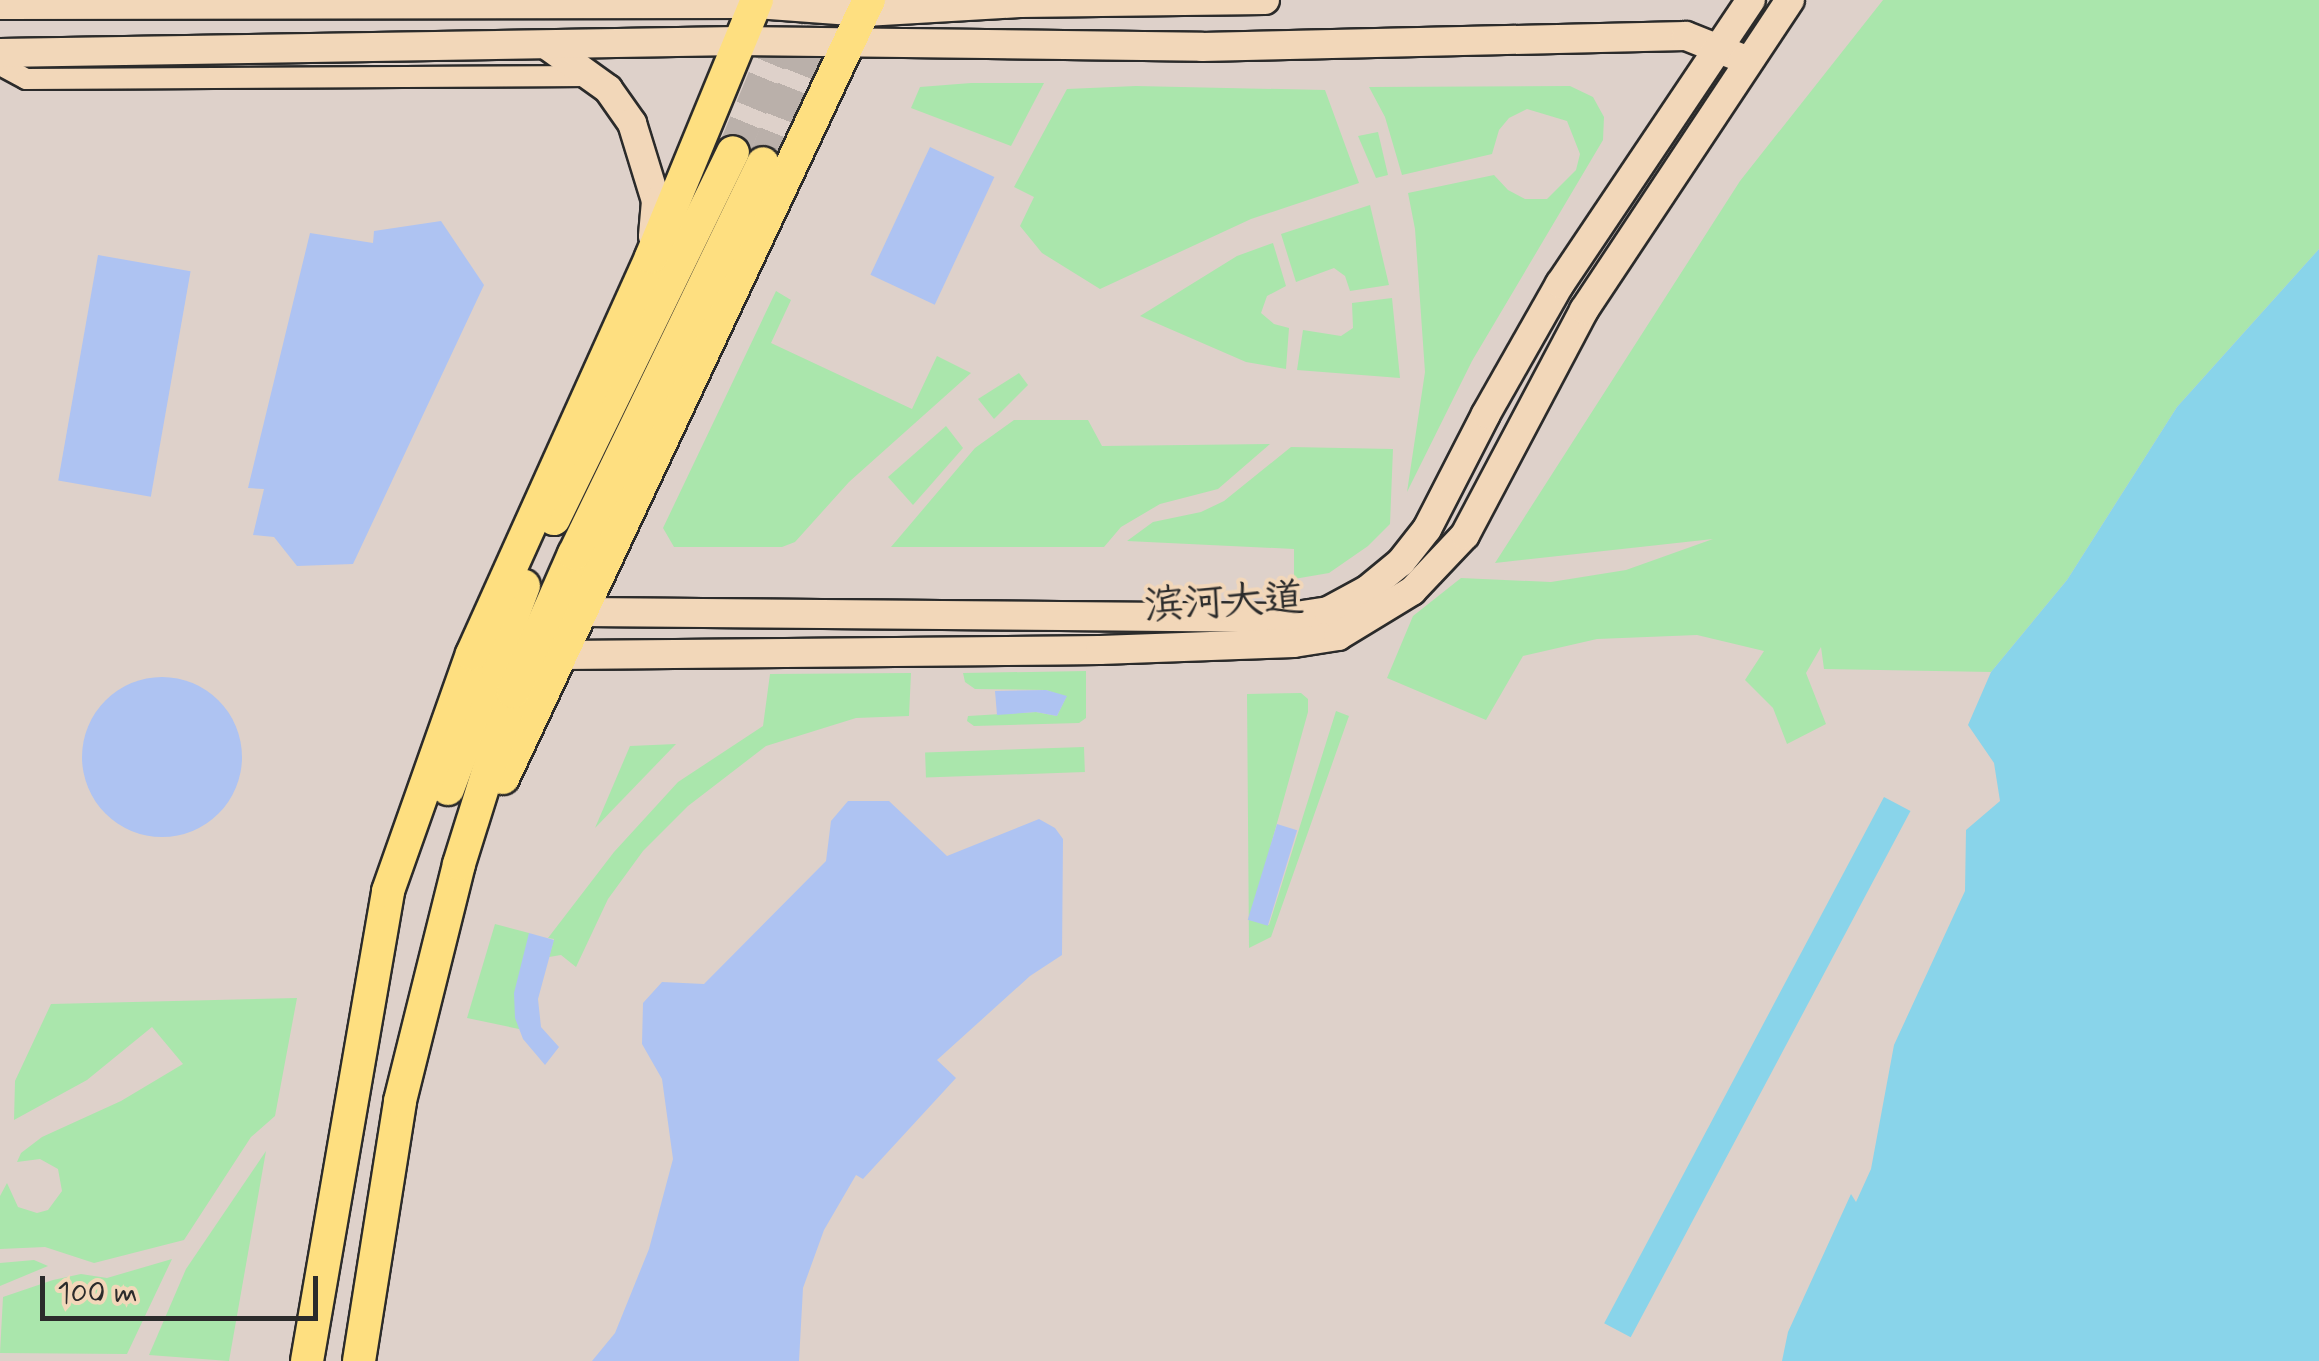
<!DOCTYPE html>
<html>
<head>
<meta charset="utf-8">
<style>
  body { margin:0 }
  #map { position:relative; width:2319px; height:1361px; overflow:hidden; background:#ded1ca; font-family:Mynerve,"LXGW WenKai TC",sans-serif }
  div>[style] { position:absolute }
  [style*='--x'] { left:calc(var(--x)*1px); top:calc(var(--y)*1px); width:calc(var(--w)*1px); rotate:calc(var(--a)*1deg) }
  .green>* { inset:0; background:#aae6ac; transform-origin:0 0 }
  .water>* { inset:0; background:#89d4ea; transform-origin:0 0 }
  .building>* { inset:0; background:#aec3f2; transform-origin:0 0 }
  .round { border-radius:50% }
  .primary-tunnel>* { height:32px; margin-top:-16px; transform-origin:0; background:repeating-linear-gradient(90deg,#bab0aa 0 32px,transparent 0 48px) }
  .roads { filter:drop-shadow(2px 0 #2b2b2b) drop-shadow(-2px 0 #2b2b2b) drop-shadow(0 2px #2b2b2b) drop-shadow(0 -2px #2b2b2b) }
  .street>* { height:20px; margin:-10px; padding:0 10px; transform-origin:10px; border-radius:10px; background:#f2d7b9 }
  .secondary>* { height:28px; margin:-14px; padding:0 14px; transform-origin:14px; border-radius:14px; background:#f2d7b9 }
  .primary>* { height:32px; margin:-16px; padding:0 16px; transform-origin:16px; border-radius:16px; background:#fedf80 }
  span { translate:-50% -50%; white-space:nowrap; text-align:center; line-height:1.15; -webkit-text-stroke:8px #f2d7b9; paint-order:stroke }
  .street-label { font-size:40px; color:#2b2b2b }
  .scale { position:absolute; left:40px; top:1276px; width:278px; height:45px; box-sizing:border-box; border:5px solid #2b2b2b; border-top:0; padding-left:12px; font-size:30px; line-height:35px; white-space:nowrap; color:#2b2b2b; -webkit-text-stroke:8px #f2d7b9; paint-order:stroke }
</style>
</head>
<body>
<div id="map">
  <div class="green">
    <div style="clip-path:polygon(1883px 0,2319px 0,2319px 249px,2177px 407px,2067px 580px,1991px 672px,1824px 669px,1821px 647px,1806px 673px,1826px 724px,1787px 744px,1773px 708px,1745px 680px,1764px 651px,1697px 635px,1597px 639px,1523px 656px,1486px 720px,1387px 678px,1413px 616px,1461px 578px,1551px 582px,1626px 570px,1713px 539px,1495px 563px,1740px 181px)"></div>
    <div style="clip-path:polygon(971px 83px,1044px 83px,1011px 146px,911px 108px,920px 87px)"></div>
    <div style="clip-path:polygon(1136px 86px,1325px 90px,1359px 183px,1251px 219px,1100px 289px,1042px 253px,1020px 226px,1034px 197px,1014px 187px,1067px 89px)"></div>
    <div style="clip-path:polygon(1570px 86px,1593px 97px,1604px 117px,1603px 140px,1472px 361px,1407px 492px,1425px 372px,1415px 229px,1408px 193px,1494px 175px,1508px 190px,1525px 199px,1547px 199px,1576px 170px,1580px 154px,1567px 121px,1527px 109px,1509px 118px,1499px 130px,1492px 154px,1402px 175px,1385px 117px,1369px 87px)"></div>
    <div style="clip-path:polygon(1378px 132px,1388px 175px,1376px 178px,1358px 136px)"></div>
    <div style="clip-path:polygon(1370px 205px,1389px 285px,1350px 291px,1345px 276px,1334px 268px,1296px 282px,1281px 234px)"></div>
    <div style="clip-path:polygon(1273px 243px,1286px 286px,1267px 296px,1261px 313px,1274px 324px,1289px 328px,1286px 369px,1246px 362px,1140px 316px,1237px 256px)"></div>
    <div style="clip-path:polygon(776px 291px,791px 300px,771px 343px,912px 409px,937px 356px,971px 373px,849px 482px,795px 542px,782px 547px,674px 547px,663px 528px)"></div>
    <div style="clip-path:polygon(1392px 298px,1400px 378px,1297px 370px,1303px 330px,1341px 336px,1353px 328px,1352px 303px)"></div>
    <div style="clip-path:polygon(1019px 373px,1028px 385px,994px 419px,978px 399px)"></div>
    <div style="clip-path:polygon(1014px 420px,1088px 420px,1102px 446px,1270px 444px,1218px 489px,1160px 504px,1121px 527px,1104px 547px,891px 547px,975px 448px)"></div>
    <div style="clip-path:polygon(946px 426px,963px 448px,913px 505px,888px 477px)"></div>
    <div style="clip-path:polygon(1291px 447px,1393px 449px,1390px 524px,1368px 546px,1329px 573px,1294px 579px,1294px 549px,1127px 541px,1153px 522px,1201px 512px,1224px 501px)"></div>
    <div style="clip-path:polygon(1086px 671px,1086px 718px,1079px 723px,974px 726px,967px 721px,968px 716px,1036px 712px,1057px 716px,1066px 697px,1046px 690px,975px 689px,965px 682px,963px 673px)"></div>
    <div style="clip-path:polygon(911px 673px,909px 716px,856px 718px,766px 746px,688px 806px,643px 851px,608px 899px,576px 967px,561px 955px,549px 957px,554px 939px,548px 938px,614px 852px,678px 782px,763px 726px,770px 674px)"></div>
    <div style="clip-path:polygon(1301px 693px,1308px 699px,1308px 712px,1250px 920px,1269px 925px,1336px 711px,1349px 716px,1271px 937px,1249px 948px,1247px 694px)"></div>
    <div style="clip-path:polygon(676px 744px,595px 828px,630px 746px)"></div>
    <div style="left:1084px;top:747px;width:25px;height:159px;rotate:88deg"></div>
    <div style="clip-path:polygon(495px 924px,529px 933px,519px 1029px,467px 1018px)"></div>
    <div style="clip-path:polygon(297px 998px,275px 1116px,251px 1137px,184px 1240px,94px 1263px,45px 1247px,0 1249px,0 1196px,7px 1183px,18px 1207px,37px 1213px,48px 1210px,62px 1191px,58px 1169px,40px 1159px,17px 1162px,21px 1153px,42px 1137px,121px 1101px,183px 1064px,152px 1027px,87px 1080px,14px 1120px,15px 1081px,51px 1004px)"></div>
    <div style="clip-path:polygon(266px 1151px,229px 1361px,149px 1355px,186px 1269px)"></div>
    <div style="clip-path:polygon(172px 1259px,127px 1354px,0 1353px,3px 1297px,53px 1280px,81px 1274px,107px 1278px)"></div>
    <div style="clip-path:polygon(34px 1260px,48px 1266px,0 1286px,0 1263px)"></div>
  </div>
  <div class="water">
    <div style="clip-path:polygon(2319px 249px,2319px 1361px,1782px 1361px,1788px 1332px,1851px 1194px,1856px 1202px,1871px 1169px,1894px 1045px,1965px 891px,1966px 830px,2000px 801px,1994px 763px,1968px 725px,1991px 672px,2067px 580px,2177px 407px)"></div>
    <div style="left:1884px;top:797px;width:30px;height:596px;rotate:28deg"></div>
  </div>
  <div class="building">
    <div style="left:930px;top:147px;width:71px;height:141px;rotate:25deg"></div>
    <div style="clip-path:polygon(441px 221px,484px 285px,353px 564px,297px 566px,274px 537px,253px 535px,264px 489px,248px 488px,310px 233px,373px 243px,374px 231px)"></div>
    <div style="left:98px;top:255px;width:94px;height:229px;rotate:10deg"></div>
    <div class="round" style="left:82px;top:677px;width:160px;height:160px"></div>
    <div style="clip-path:polygon(1046px 690px,1067px 696px,1057px 716px,1036px 712px,997px 715px,995px 691px)"></div>
    <div style="clip-path:polygon(848px 801px,889px 801px,947px 856px,1039px 819px,1055px 828px,1063px 839px,1062px 955px,1030px 976px,937px 1060px,956px 1078px,863px 1179px,856px 1175px,824px 1230px,803px 1288px,799px 1361px,592px 1361px,615px 1333px,649px 1249px,673px 1159px,662px 1079px,642px 1044px,643px 1003px,662px 982px,704px 984px,826px 861px,831px 821px)"></div>
    <div style="left:1277px;top:824px;width:21px;height:100px;rotate:17deg"></div>
    <div style="clip-path:polygon(529px 933px,554px 940px,538px 999px,541px 1027px,559px 1047px,545px 1065px,523px 1039px,515px 1018px,514px 993px)"></div>
  </div>
  <div class="primary-tunnel">
    <div style="--x:733;--y:152;--w:165;--a:-67.5"></div>
    <div style="--x:763;--y:163;--w:175;--a:-68.3"></div>
  </div>
  <div class="roads">
    <div class="street">
      <div style="--x:0;--y:65;--w:30;--a:28"></div>
      <div style="--x:26;--y:79;--w:563;--a:-0.31"></div>
    </div>
    <div class="secondary">
      <div style="--x:0;--y:5;--w:756;--a:-0.08"></div>
      <div style="--x:756;--y:4;--w:109;--a:4.2"></div>
      <div style="--x:865;--y:12;--w:155;--a:-3.3"></div>
      <div style="--x:1020;--y:3;--w:245;--a:-0.7"></div>
      <div style="--x:548;--y:46;--w:74;--a:35.6"></div>
      <div style="--x:608;--y:89;--w:42;--a:54.8"></div>
      <div style="--x:632;--y:123;--w:82;--a:72.9"></div>
      <div style="--x:656;--y:201;--w:35;--a:95"></div>
      <div style="--x:0;--y:53;--w:738;--a:-0.93"></div>
      <div style="--x:738;--y:41;--w:464;--a:0.7"></div>
      <div style="--x:1202;--y:47;--w:484;--a:-1.3"></div>
      <div style="--x:1686;--y:36;--w:65;--a:21.8"></div>
      <div style="--x:584;--y:612;--w:699;--a:0.49"></div>
      <div style="--x:1283;--y:618;--w:46;--a:-8.8"></div>
      <div style="--x:1328;--y:611;--w:44;--a:-28.3"></div>
      <div style="--x:1367;--y:590;--w:44;--a:-39.5"></div>
      <div style="--x:1401;--y:562;--w:42;--a:-51.8"></div>
      <div style="--x:1427;--y:529;--w:129;--a:-62.8"></div>
      <div style="--x:1486;--y:414;--w:150;--a:-60.4"></div>
      <div style="--x:1560;--y:284;--w:342;--a:-56.1"></div>
      <div style="--x:564;--y:655;--w:536;--a:-0.53"></div>
      <div style="--x:1100;--y:650;--w:194;--a:-2.1"></div>
      <div style="--x:1294;--y:643;--w:45;--a:-9"></div>
      <div style="--x:1338;--y:636;--w:87;--a:-31.3"></div>
      <div style="--x:1412;--y:591;--w:77;--a:-46.6"></div>
      <div style="--x:1465;--y:535;--w:255;--a:-62.1"></div>
      <div style="--x:1584;--y:310;--w:372;--a:-56.4"></div>
    </div>
    <div class="primary">
      <div style="--x:554;--y:519;--w:408;--a:-64"></div>
      <div style="--x:503;--y:778;--w:860;--a:-64.81"></div>
      <div style="--x:448;--y:789;--w:217;--a:-69.5"></div>
      <div style="--x:307;--y:1361;--w:477;--a:-80.2"></div>
      <div style="--x:388;--y:891;--w:251;--a:-70.5"></div>
      <div style="--x:472;--y:654;--w:435;--a:-65.7"></div>
      <div style="--x:651;--y:257;--w:278;--a:-67.6"></div>
      <div style="--x:359;--y:1361;--w:263;--a:-81"></div>
      <div style="--x:400;--y:1101;--w:244;--a:-76"></div>
      <div style="--x:459;--y:864;--w:180;--a:-72.6"></div>
      <div style="--x:513;--y:692;--w:151;--a:-66.2"></div>
      <div style="--x:574;--y:554;--w:434;--a:-64.2"></div>
    </div>
  </div>
  <div class="street-label">
    <span style="left:1224px;top:603px;rotate:-3deg">滨河大道</span>
  </div>
  <div class="scale">100 m</div>
</div>
</body>
</html>
